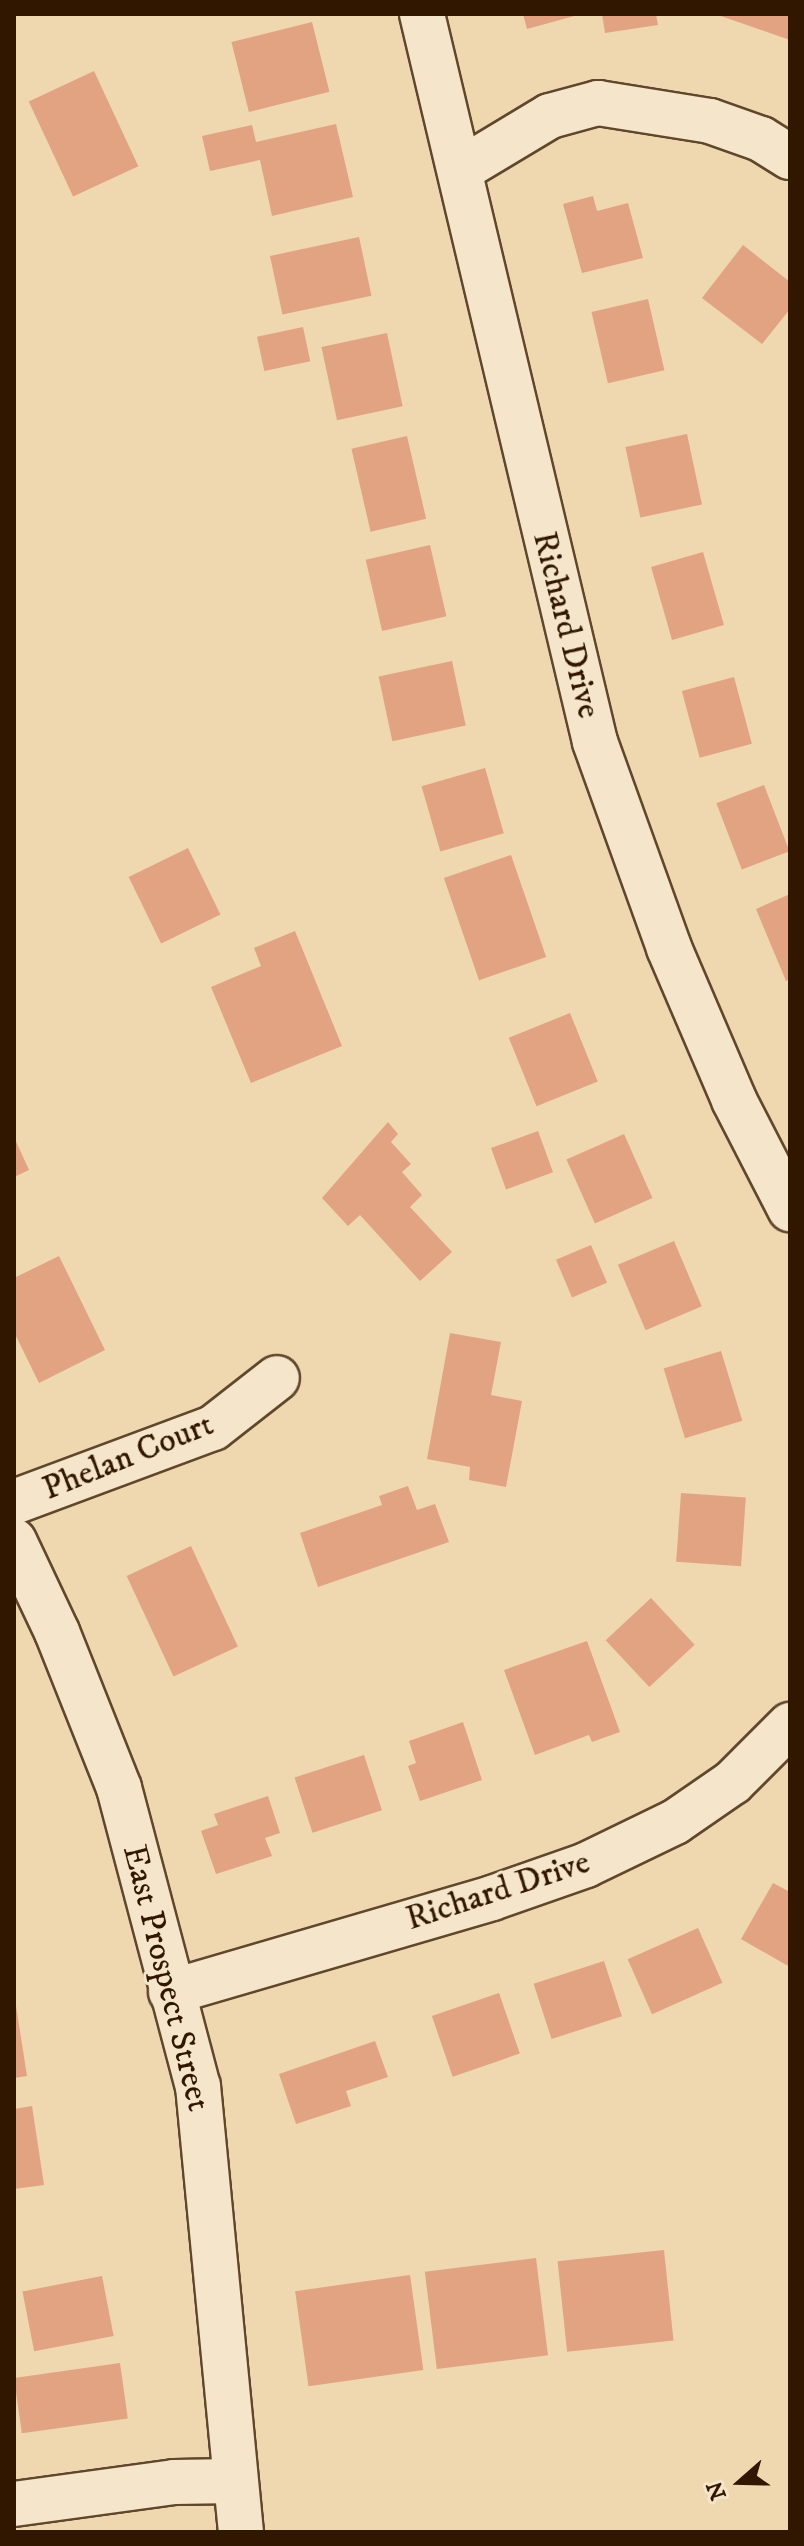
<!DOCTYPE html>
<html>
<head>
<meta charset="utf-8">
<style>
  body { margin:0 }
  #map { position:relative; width:804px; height:2546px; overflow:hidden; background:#efd7af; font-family:"IM FELL DW Pica",serif }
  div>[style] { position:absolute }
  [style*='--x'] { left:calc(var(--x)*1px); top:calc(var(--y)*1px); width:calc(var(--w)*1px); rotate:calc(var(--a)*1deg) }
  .building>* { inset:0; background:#e2a382; transform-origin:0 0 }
  .roads { filter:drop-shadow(2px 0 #60472c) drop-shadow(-2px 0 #60472c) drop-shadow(0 2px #60472c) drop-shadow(0 -2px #60472c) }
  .minor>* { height:44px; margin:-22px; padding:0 22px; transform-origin:22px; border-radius:22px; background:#f5e5cb }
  span { translate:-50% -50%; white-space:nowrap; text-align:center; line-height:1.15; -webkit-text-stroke:6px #f5e5cb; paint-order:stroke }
  .street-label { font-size:34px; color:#311700 }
  .frame { position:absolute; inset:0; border:16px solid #311700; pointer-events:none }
  .north { position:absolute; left:700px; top:2442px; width:80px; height:80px; -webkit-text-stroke:6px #f5e5cb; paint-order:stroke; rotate:250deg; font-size:22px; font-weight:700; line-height:32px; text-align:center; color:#311700 }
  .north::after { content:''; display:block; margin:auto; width:28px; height:36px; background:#311700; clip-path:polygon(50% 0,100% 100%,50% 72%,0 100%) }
</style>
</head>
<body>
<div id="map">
  <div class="building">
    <div style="clip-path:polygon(523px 14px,578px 14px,578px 15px,527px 29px)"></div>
    <div style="clip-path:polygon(602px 14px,656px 14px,658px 25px,605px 33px)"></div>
    <div style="clip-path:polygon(716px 14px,790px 14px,790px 40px,715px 14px)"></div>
    <div style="left:312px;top:22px;width:72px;height:83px;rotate:76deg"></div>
    <div style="left:94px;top:71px;width:105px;height:72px;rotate:65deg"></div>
    <div style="clip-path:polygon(336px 124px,353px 197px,272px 216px,260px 160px,210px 171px,202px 136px,252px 125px,256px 142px)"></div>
    <div style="clip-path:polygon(593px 196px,597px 211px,628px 203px,643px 258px,582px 273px,563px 204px)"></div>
    <div style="left:359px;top:237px;width:60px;height:91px;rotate:78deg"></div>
    <div style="clip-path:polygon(743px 245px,790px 282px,790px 309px,762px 344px,702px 298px)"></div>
    <div style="left:648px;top:299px;width:73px;height:58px;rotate:77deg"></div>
    <div style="left:303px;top:327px;width:35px;height:47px;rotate:78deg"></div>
    <div style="left:387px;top:333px;width:75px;height:67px;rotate:78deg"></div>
    <div style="left:687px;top:434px;width:72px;height:63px;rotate:78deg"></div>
    <div style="left:407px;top:436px;width:85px;height:57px;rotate:77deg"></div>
    <div style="left:430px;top:545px;width:73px;height:66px;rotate:77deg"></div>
    <div style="left:703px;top:552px;width:76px;height:54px;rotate:74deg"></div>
    <div style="left:452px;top:661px;width:66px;height:75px;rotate:78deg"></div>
    <div style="left:734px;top:677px;width:69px;height:54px;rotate:75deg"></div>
    <div style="left:485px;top:768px;width:68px;height:66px;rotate:74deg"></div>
    <div style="left:764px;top:785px;width:71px;height:51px;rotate:69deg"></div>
    <div style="left:188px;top:848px;width:74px;height:66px;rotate:64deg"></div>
    <div style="left:511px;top:855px;width:108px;height:71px;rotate:71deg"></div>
    <div style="clip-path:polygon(790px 894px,790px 979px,786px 981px,756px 909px)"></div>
    <div style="clip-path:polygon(295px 931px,342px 1046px,251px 1083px,211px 987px,261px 966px,254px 948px)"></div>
    <div style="left:570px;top:1013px;width:74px;height:66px;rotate:68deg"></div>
    <div style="clip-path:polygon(388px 1122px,398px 1134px,391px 1142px,411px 1164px,402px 1172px,422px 1195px,410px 1207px,452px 1252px,420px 1281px,360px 1215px,348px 1226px,322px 1198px)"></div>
    <div style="left:538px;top:1131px;width:44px;height:50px;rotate:70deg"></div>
    <div style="left:624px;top:1134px;width:70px;height:63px;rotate:66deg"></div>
    <div style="clip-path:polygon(14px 1137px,29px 1170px,14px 1177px)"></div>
    <div style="left:674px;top:1241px;width:71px;height:61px;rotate:67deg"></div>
    <div style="left:591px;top:1245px;width:41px;height:38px;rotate:67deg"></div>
    <div style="clip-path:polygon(59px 1256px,105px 1350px,39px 1383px,14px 1332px,14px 1278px)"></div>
    <div style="clip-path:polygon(450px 1333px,501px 1342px,491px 1395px,522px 1401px,506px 1487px,469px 1480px,470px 1467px,427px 1459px)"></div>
    <div style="left:721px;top:1351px;width:73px;height:60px;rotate:73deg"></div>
    <div style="clip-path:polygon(408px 1486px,417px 1510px,435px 1504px,449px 1542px,318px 1587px,300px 1533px,382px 1505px,379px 1496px)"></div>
    <div style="left:681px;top:1493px;width:65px;height:69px;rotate:4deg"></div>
    <div style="left:191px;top:1546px;width:111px;height:71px;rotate:65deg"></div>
    <div style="left:651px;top:1598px;width:64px;height:62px;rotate:47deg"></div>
    <div style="clip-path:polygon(587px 1641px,620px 1732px,592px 1742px,589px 1735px,535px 1755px,504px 1670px)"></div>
    <div style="clip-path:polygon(463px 1722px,482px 1780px,420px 1801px,408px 1766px,416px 1763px,409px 1741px)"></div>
    <div style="left:364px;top:1755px;width:58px;height:73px;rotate:72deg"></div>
    <div style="clip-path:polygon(268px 1796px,280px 1833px,265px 1838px,272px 1856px,216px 1874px,201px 1831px,218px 1825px,214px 1814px)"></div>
    <div style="clip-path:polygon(773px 1883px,790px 1892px,790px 1967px,741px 1939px)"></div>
    <div style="left:698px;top:1928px;width:60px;height:77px;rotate:66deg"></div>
    <div style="left:604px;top:1961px;width:58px;height:74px;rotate:72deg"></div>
    <div style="clip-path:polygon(14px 1993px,27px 2076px,14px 2078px)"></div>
    <div style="left:499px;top:1993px;width:64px;height:71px;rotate:71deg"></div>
    <div style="clip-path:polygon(375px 2041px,388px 2077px,346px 2091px,351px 2106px,296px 2124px,279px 2074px)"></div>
    <div style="clip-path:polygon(32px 2106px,44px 2185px,14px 2189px,14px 2109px)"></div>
    <div style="left:664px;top:2250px;width:91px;height:107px;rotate:84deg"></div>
    <div style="left:536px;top:2258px;width:98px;height:112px;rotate:83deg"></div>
    <div style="left:410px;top:2275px;width:96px;height:116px;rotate:82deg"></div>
    <div style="left:102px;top:2276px;width:61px;height:81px;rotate:79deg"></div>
    <div style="left:120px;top:2363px;width:56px;height:107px;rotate:82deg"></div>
  </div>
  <div class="roads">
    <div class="minor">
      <div style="--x:422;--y:14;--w:748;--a:76.63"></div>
      <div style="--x:595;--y:742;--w:219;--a:70.2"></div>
      <div style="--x:669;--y:948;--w:165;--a:66.8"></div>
      <div style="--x:734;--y:1100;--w:123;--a:62.8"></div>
      <div style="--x:460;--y:170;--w:105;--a:-31"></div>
      <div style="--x:550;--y:116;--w:50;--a:-15.2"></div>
      <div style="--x:598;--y:103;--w:113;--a:9.1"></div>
      <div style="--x:710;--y:121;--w:54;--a:19.4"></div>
      <div style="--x:761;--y:139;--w:34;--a:32"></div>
      <div style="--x:14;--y:1502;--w:212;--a:-20.4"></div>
      <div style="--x:213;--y:1428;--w:81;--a:-38"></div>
      <div style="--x:14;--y:1541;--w:101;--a:64.7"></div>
      <div style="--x:57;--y:1632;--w:168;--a:68.3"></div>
      <div style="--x:119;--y:1788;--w:308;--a:75.2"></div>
      <div style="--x:198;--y:2086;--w:448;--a:84.5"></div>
      <div style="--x:171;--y:1992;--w:334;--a:-16.3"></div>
      <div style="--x:492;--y:1898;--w:100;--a:-19.3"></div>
      <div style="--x:586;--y:1865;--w:99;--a:-25.8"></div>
      <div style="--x:675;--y:1822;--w:70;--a:-34.6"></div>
      <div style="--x:733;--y:1782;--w:81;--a:-45"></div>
      <div style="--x:14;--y:2504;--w:162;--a:-7.8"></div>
      <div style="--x:174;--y:2482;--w:61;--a:-0.9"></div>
    </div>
  </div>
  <div class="street-label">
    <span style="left:566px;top:625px;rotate:76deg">Richard Drive</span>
    <span style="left:128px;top:1457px;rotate:-22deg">Phelan Court</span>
    <span style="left:498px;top:1891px;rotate:-18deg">Richard Drive</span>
    <span style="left:166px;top:1978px;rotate:76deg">East Prospect Street</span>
  </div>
  <div class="frame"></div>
  <div class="north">N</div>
</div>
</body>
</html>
